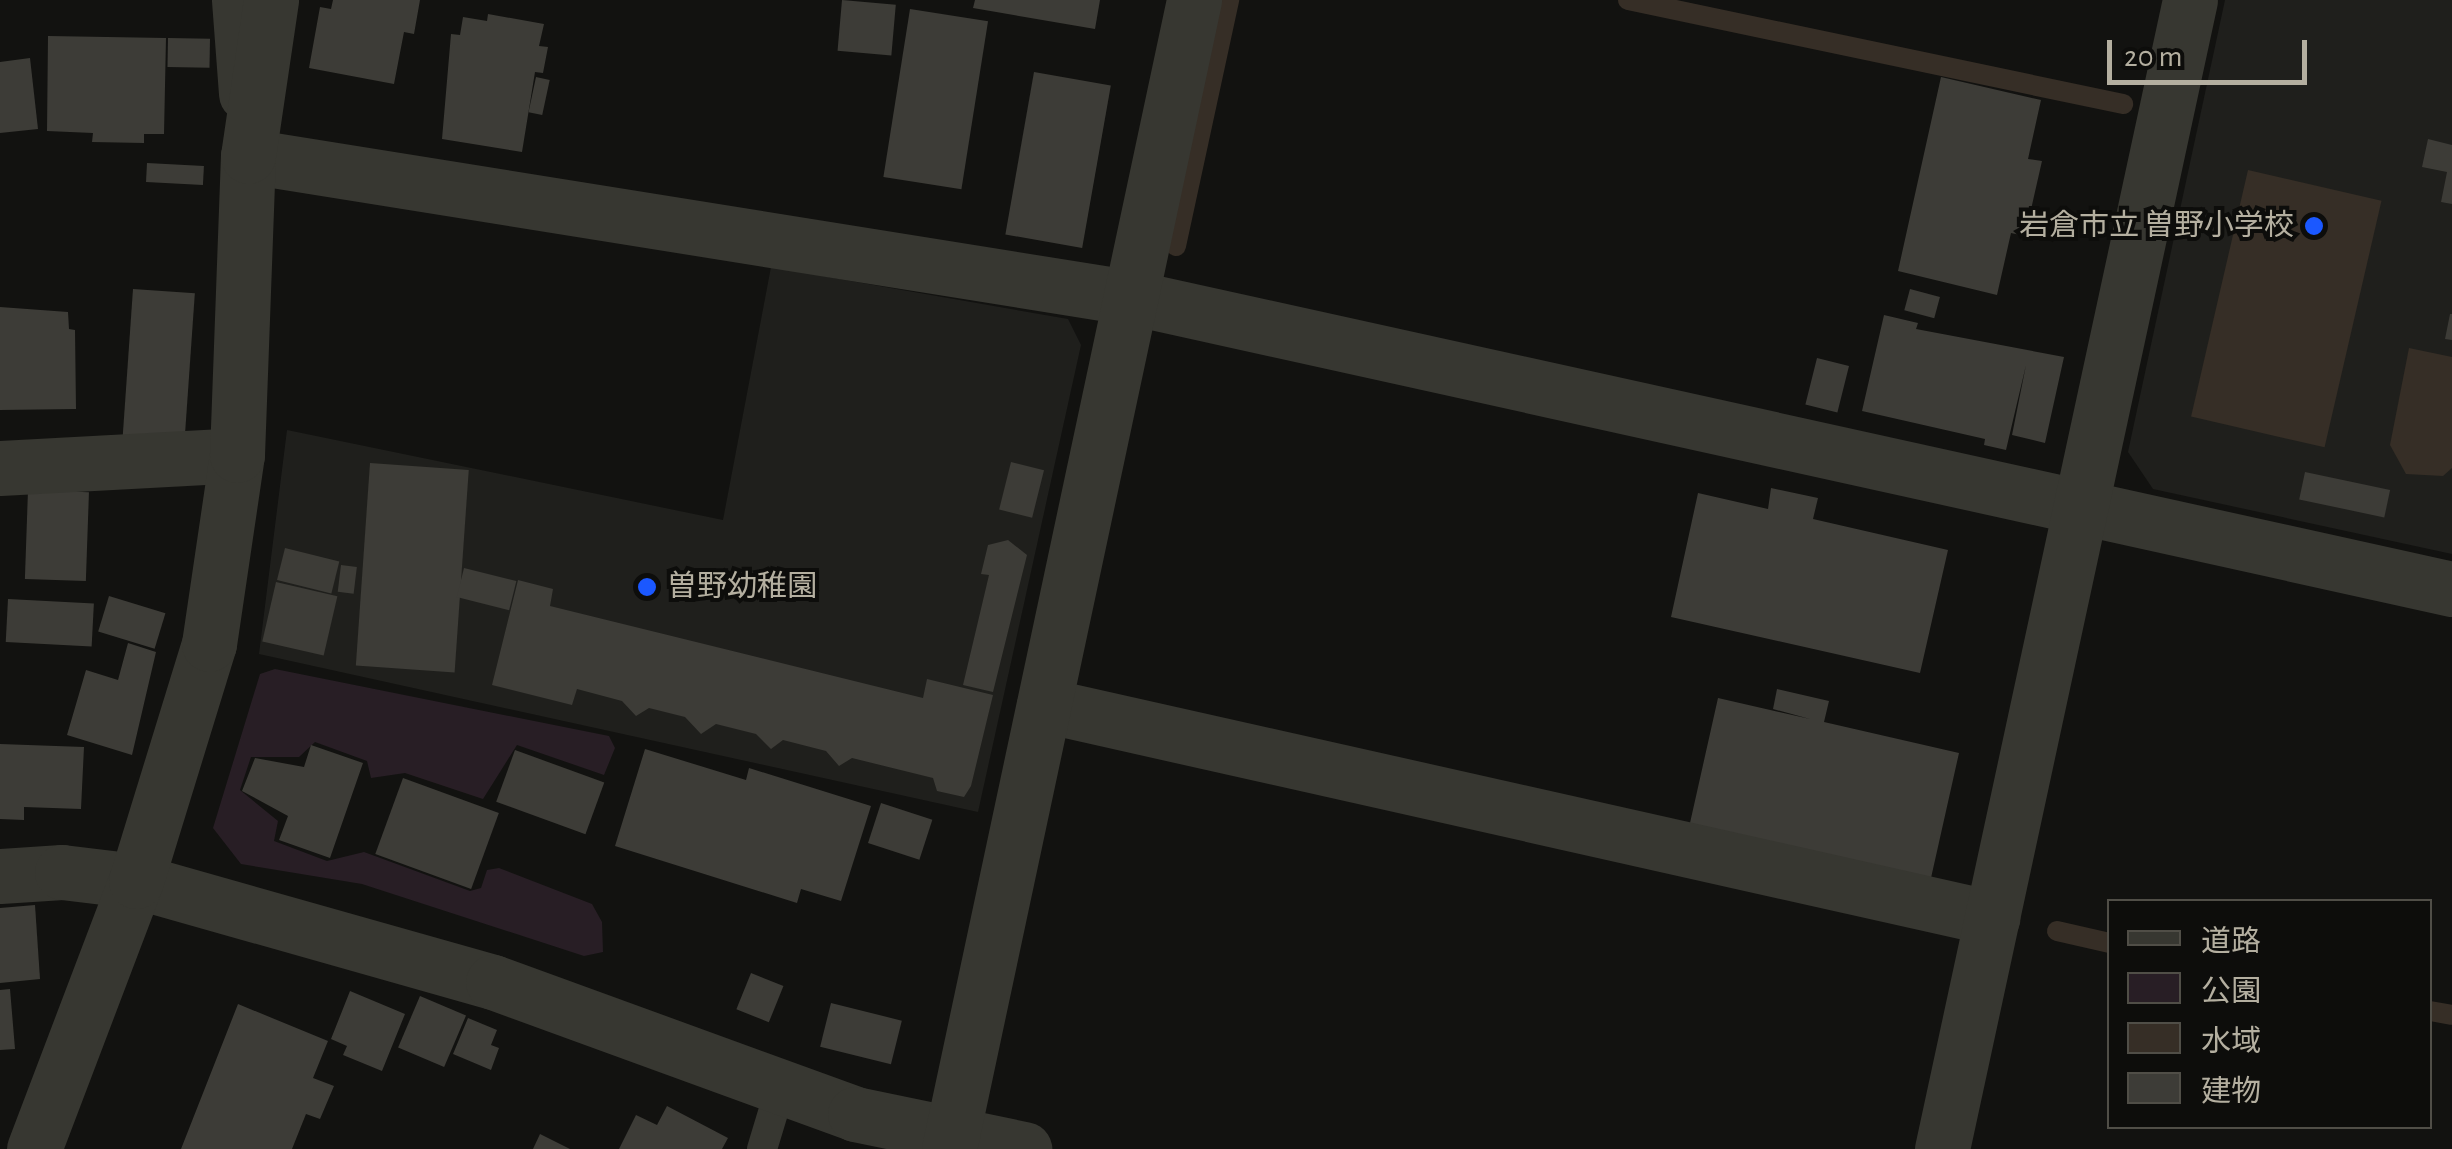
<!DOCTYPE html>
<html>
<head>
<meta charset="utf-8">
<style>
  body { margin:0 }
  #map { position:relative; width:2452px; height:1149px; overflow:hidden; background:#121210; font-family:"Alegreya Sans","Noto Sans JP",sans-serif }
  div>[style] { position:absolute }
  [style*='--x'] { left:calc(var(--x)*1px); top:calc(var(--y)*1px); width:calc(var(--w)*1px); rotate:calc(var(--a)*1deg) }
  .built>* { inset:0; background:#1f1f1c }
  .green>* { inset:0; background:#281e25 }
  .water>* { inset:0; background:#362e26; transform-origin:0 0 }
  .stream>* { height:20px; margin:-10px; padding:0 10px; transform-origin:10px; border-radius:10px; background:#362e26 }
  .building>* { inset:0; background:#3d3c37; transform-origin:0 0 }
  .service>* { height:30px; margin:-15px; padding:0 15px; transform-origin:15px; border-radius:15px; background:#373731 }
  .minor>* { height:55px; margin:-27.5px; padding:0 27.5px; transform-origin:27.5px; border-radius:27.5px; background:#373731 }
  .tertiary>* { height:55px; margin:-27.5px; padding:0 27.5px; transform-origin:27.5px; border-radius:27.5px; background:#373731 }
  .dots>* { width:28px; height:28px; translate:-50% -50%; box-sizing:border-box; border:5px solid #0d0d0b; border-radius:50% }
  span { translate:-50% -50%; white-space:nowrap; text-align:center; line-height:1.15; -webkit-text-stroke:8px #0d0d0b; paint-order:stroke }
  .poi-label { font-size:30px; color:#b4afa0 }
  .right { translate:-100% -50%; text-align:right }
  .left { translate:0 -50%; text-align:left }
  .legend { position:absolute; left:2107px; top:899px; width:325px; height:230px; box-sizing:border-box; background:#0d0d0b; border:2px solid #504e47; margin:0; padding:12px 18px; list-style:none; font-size:30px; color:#b4afa0 }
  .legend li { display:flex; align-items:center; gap:20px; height:50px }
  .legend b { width:50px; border:2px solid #504e47 }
  .scale { position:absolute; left:2107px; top:40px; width:200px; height:45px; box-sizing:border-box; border:5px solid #b4afa0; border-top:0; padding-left:12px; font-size:30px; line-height:35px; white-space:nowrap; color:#b4afa0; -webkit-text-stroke:8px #0d0d0b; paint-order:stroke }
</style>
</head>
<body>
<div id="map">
  <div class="built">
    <div style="clip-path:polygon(2225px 0,2452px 0,2452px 554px,2153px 489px,2128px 452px)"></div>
    <div style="clip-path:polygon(771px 267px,1068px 319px,1081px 345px,978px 812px,259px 654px,287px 430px,723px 520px)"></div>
  </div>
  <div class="green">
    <div style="clip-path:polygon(275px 669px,609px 736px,615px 748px,604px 775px,517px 745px,483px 799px,405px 773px,371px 778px,367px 761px,315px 742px,299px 757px,251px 757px,240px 790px,278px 821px,274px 841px,327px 861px,364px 852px,470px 891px,481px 888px,487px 870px,499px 868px,592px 904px,602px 922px,603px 952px,584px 956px,362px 884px,241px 864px,213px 828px,260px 674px)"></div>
  </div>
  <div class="water">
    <div style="left:2248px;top:170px;width:137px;height:253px;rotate:13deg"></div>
    <div style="clip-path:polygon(2409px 348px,2452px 357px,2452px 468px,2443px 476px,2406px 474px,2390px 445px)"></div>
  </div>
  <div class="stream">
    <div style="--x:1628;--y:0;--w:506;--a:11.87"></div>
    <div style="--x:1176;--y:246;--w:252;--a:-77.8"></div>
    <div style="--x:2057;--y:931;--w:54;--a:12.8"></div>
    <div style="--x:2430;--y:1011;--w:22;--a:10"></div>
  </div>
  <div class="building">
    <div style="clip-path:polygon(333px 0,420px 0,414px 34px,404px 32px,394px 84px,309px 68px,320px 7px,331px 9px)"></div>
    <div style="left:842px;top:0;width:54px;height:51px;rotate:5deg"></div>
    <div style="clip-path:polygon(975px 0,1100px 0,1095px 29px,973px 8px)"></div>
    <div style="left:910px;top:9px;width:79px;height:170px;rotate:9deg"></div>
    <div style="clip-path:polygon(488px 14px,544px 24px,539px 46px,548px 47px,543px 73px,535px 72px,522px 152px,442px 139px,451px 34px,460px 35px,463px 17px,487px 21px)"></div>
    <div style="clip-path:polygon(48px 36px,166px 38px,164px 134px,144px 134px,144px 143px,92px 142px,93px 133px,47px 131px)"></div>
    <div style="left:168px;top:38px;width:42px;height:29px;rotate:1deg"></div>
    <div style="clip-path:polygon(30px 58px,38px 129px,0 133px,0 62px)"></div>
    <div style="left:1034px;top:72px;width:78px;height:165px;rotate:10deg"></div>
    <div style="left:536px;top:77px;width:14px;height:36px;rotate:12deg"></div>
    <div style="clip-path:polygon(1941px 77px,2041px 100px,2028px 159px,2042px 161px,2025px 236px,2011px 233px,1997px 295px,1898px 271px)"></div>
    <div style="clip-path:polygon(2428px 139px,2452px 145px,2452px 204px,2441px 202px,2447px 172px,2422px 167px)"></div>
    <div style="left:147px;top:163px;width:57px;height:19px;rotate:3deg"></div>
    <div style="left:133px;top:289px;width:62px;height:151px;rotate:4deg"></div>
    <div style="left:1910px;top:289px;width:31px;height:22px;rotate:15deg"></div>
    <div style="clip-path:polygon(0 307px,68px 312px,69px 329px,75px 330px,76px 409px,0 410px)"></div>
    <div style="clip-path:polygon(2450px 314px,2452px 314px,2452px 340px,2445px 339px)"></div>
    <div style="clip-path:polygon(1884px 315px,1918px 323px,1916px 329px,2064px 357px,2045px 443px,2012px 435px,2026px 365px,2006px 450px,1984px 445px,1985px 439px,1862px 411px)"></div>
    <div style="left:1817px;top:358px;width:33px;height:48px;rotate:14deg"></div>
    <div style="left:1011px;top:462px;width:34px;height:49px;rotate:14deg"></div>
    <div style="left:370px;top:463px;width:99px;height:203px;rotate:4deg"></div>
    <div style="left:2305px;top:472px;width:87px;height:28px;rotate:12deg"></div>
    <div style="clip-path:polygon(1771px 488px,1818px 498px,1813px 519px,1948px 550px,1920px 673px,1671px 617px,1698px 493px,1768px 509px)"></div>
    <div style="left:28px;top:490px;width:61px;height:89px;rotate:2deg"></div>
    <div style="clip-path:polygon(1008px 540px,1027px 555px,993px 692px,963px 685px,989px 575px,981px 574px,988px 545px)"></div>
    <div style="left:285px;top:548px;width:56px;height:33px;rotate:14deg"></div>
    <div style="left:341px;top:565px;width:16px;height:27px;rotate:7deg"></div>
    <div style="left:464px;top:568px;width:54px;height:30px;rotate:14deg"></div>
    <div style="clip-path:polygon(518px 580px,553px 589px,550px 606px,923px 698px,927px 679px,993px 695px,971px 786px,964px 797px,937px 791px,933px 778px,852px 758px,839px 766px,826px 751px,783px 740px,771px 749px,756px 734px,716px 724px,701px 734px,685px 717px,649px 708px,636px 716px,622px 701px,577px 689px,572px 705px,492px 685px)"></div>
    <div style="left:276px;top:582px;width:63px;height:61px;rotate:13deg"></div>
    <div style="left:109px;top:596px;width:59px;height:37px;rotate:17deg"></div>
    <div style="left:8px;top:599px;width:86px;height:43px;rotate:3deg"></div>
    <div style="clip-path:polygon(128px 643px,156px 652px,132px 755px,67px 735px,86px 670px,118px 680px)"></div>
    <div style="clip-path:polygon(1777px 689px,1829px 701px,1824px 722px,1959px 753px,1931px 878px,1690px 823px,1718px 698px,1810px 719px,1773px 709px)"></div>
    <div style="clip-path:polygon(0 744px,84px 747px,81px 809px,24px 807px,24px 820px,0 819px)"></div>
    <div style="clip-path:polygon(311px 745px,363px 763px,330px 858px,279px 840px,288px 816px,242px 791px,255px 758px,304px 767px)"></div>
    <div style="clip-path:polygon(645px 749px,746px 780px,749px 768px,871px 806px,841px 901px,801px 889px,797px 903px,615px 846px)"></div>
    <div style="left:515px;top:750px;width:95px;height:55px;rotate:20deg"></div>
    <div style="left:403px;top:778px;width:102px;height:81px;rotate:20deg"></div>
    <div style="left:881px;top:803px;width:54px;height:42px;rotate:18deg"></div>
    <div style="clip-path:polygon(35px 905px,40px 979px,0 983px,0 908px)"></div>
    <div style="left:751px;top:973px;width:35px;height:39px;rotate:22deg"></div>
    <div style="clip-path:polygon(10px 989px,15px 1049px,0 1050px,0 990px)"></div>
    <div style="clip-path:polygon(350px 991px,405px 1014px,382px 1071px,343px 1055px,347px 1046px,331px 1039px)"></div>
    <div style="left:420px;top:996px;width:50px;height:56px;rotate:23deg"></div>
    <div style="left:831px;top:1003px;width:73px;height:45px;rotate:14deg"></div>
    <div style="clip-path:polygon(238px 1004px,328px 1041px,313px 1078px,334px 1086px,320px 1119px,306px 1114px,292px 1149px,181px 1149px)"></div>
    <div style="clip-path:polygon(468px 1018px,497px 1030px,491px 1045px,499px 1048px,491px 1070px,453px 1054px)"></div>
    <div style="clip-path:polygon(667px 1106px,728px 1138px,722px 1149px,619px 1149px,636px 1115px,657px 1125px)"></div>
    <div style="clip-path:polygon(540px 1134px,570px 1149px,533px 1149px)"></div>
  </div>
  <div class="service">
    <div style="--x:762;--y:1149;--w:66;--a:-73.2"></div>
  </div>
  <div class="minor">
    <div style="--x:239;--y:0;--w:94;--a:85.7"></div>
    <div style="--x:248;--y:156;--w:897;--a:9.11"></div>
    <div style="--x:1134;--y:298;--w:1350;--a:12.45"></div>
    <div style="--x:0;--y:468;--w:237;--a:-3.1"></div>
    <div style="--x:1044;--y:705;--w:972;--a:12.66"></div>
    <div style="--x:0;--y:876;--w:62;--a:-3.7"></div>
    <div style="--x:62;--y:872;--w:75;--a:6.9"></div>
    <div style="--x:136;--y:881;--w:371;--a:15.8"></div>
    <div style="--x:493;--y:982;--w:385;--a:20"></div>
    <div style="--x:855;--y:1114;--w:173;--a:11.7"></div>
    <div style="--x:949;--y:1149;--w:1175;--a:-77.96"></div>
    <div style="--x:1942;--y:1149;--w:1175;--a:-77.82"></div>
  </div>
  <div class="tertiary">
    <div style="--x:34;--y:1149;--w:287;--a:-69.2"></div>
    <div style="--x:136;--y:881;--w:248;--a:-72.9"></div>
    <div style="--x:209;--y:644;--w:191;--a:-81.6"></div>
    <div style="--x:237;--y:455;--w:299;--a:-87.9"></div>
    <div style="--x:248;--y:156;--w:158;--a:-81.6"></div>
  </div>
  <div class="dots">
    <div style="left:2314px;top:226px;background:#1b58ff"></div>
    <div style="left:647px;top:587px;background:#1b58ff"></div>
  </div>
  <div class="poi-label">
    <span class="right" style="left:2294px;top:226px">岩倉市立 曽野小学校</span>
    <span class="left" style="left:667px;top:587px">曽野幼稚園</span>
  </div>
  <ul class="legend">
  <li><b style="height:12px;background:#373731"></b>道路</li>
  <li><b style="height:28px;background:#281e25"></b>公園</li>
  <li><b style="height:28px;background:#362e26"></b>水域</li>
  <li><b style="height:28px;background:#3d3c37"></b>建物</li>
  </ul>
  <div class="scale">20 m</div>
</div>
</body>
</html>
